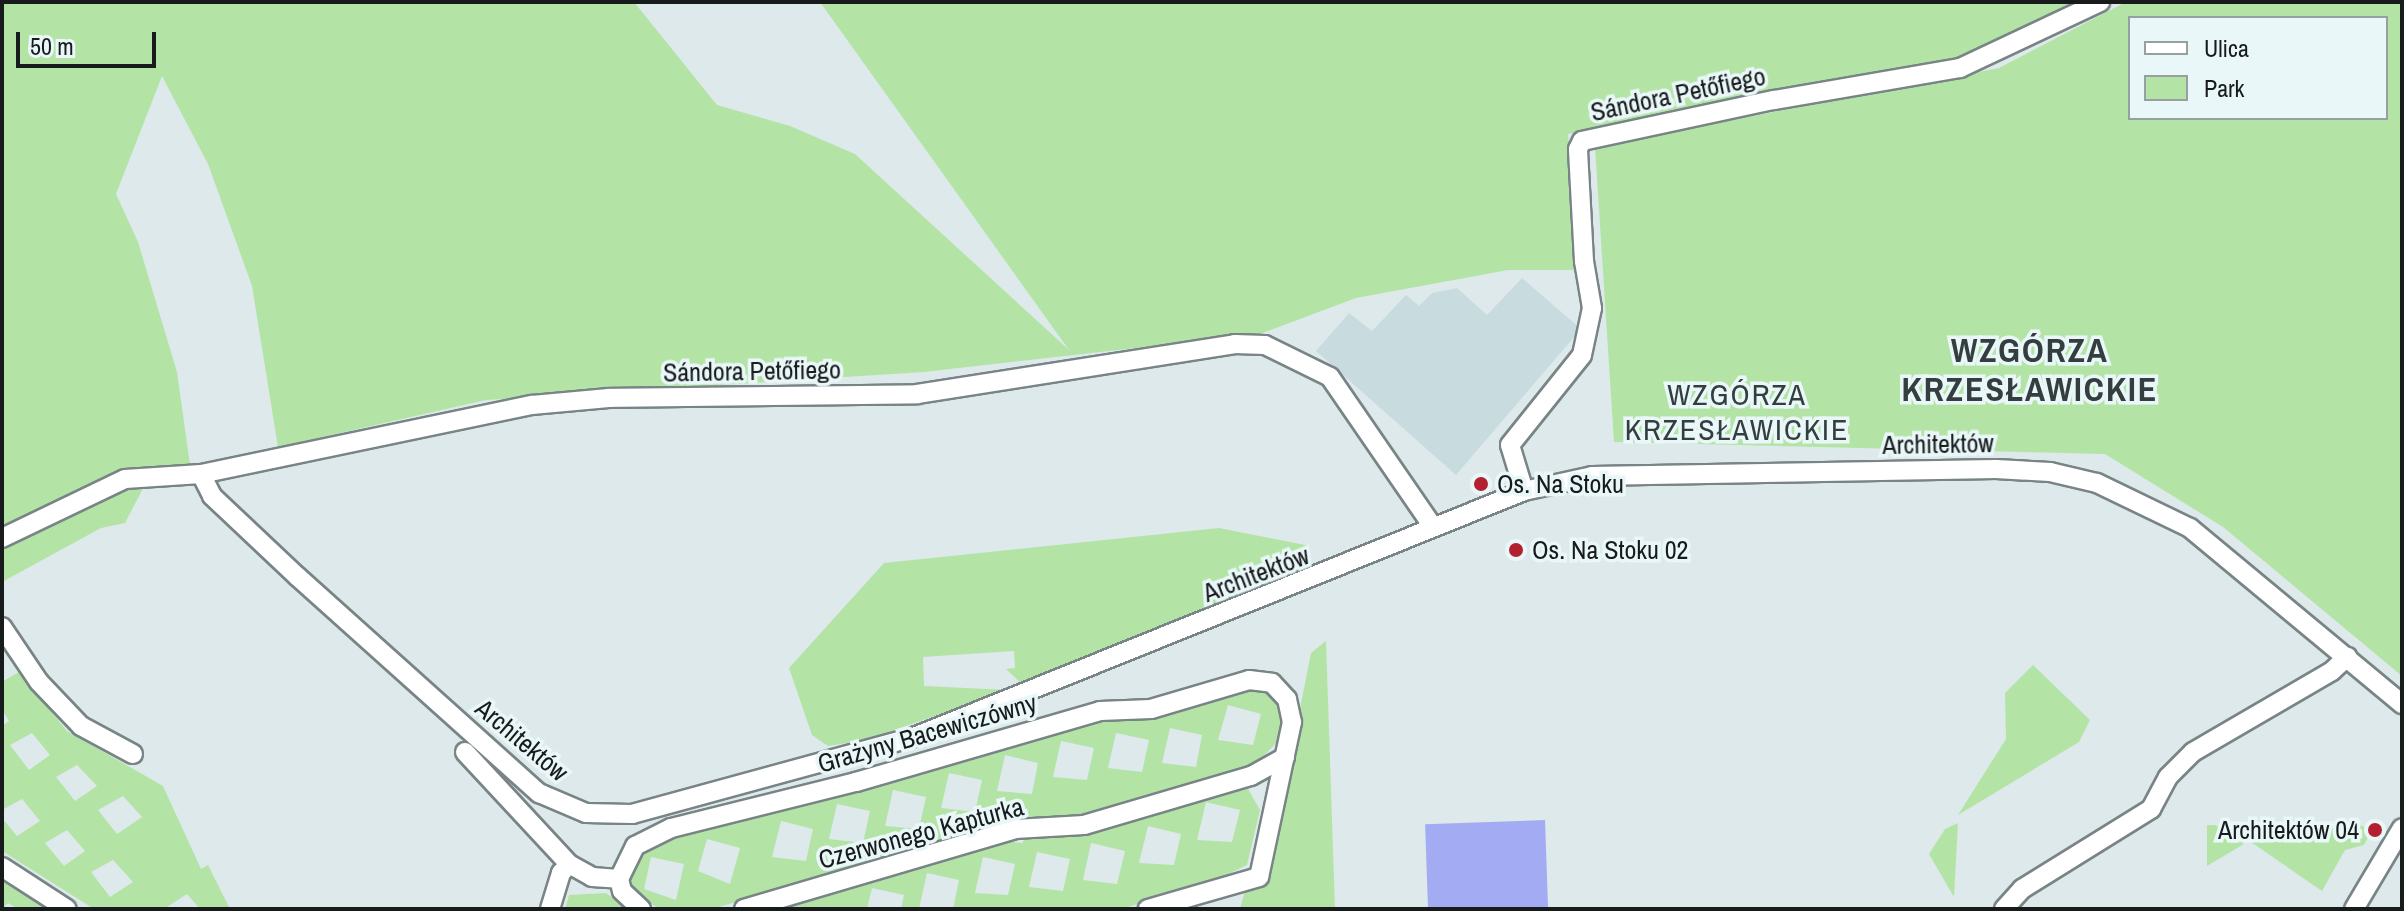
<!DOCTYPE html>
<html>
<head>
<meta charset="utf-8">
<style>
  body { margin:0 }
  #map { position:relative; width:2404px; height:911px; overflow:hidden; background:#dde9eb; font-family:"Archivo Narrow",sans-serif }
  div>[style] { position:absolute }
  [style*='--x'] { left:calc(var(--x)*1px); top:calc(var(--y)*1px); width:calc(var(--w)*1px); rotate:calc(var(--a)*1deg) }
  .built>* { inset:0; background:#c8dce0 }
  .green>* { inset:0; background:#b3e4a6 }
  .water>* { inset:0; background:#a3acf2; transform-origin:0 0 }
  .roads { filter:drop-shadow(2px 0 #798486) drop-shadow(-2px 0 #798486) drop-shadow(0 2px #798486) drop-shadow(0 -2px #798486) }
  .minor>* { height:18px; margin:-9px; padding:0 9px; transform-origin:9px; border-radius:9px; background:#fff }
  .dots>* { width:22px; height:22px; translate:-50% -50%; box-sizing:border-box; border:4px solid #eaf7f9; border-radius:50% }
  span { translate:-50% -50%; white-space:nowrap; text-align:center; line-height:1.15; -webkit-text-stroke:7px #eaf7f9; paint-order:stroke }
  .street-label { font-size:26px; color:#171b1c }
  .poi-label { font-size:26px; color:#171b1c }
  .left { translate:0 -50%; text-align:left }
  .right { translate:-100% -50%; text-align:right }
  .quarter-label { font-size:30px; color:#343e3f; letter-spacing:2px }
  .district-label { font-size:34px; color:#343e3f; font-weight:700; letter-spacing:2px }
  .frame { position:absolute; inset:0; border:4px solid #171b1c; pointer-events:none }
  .legend { position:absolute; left:2128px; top:16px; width:260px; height:104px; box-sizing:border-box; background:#eaf7f9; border:2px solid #969fa1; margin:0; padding:10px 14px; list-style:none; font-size:24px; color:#171b1c }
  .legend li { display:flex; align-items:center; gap:16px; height:40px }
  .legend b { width:40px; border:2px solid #969fa1 }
  .scale { position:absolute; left:16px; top:32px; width:140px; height:36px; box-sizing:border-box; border:4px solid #171b1c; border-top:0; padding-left:10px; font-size:24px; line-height:28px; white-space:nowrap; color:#171b1c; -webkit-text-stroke:6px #eaf7f9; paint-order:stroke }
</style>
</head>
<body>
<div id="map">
  <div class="built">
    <div style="clip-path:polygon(1522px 278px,1581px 329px,1456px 475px,1316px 351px,1349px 313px,1372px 331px,1406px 295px,1419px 306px,1432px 293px,1457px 288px,1487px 315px)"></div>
  </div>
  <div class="green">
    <div style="clip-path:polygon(2px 2px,634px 2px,717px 105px,790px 126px,855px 154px,1069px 350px,820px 2px,2077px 2px,1980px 53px,1568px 134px,1580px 270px,1508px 270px,1356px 298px,1260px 334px,924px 372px,486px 400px,278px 447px,252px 286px,208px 164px,162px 76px,116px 194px,138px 242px,177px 372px,190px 465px,150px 475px,125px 523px,101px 528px,2px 582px)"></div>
    <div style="clip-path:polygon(evenodd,2126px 2px,2402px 2px,2402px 676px,2223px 527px,2105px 454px,1614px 442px,1595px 147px,1999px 68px,2126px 2px,2130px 18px,2386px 18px,2386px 118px,2130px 118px,2130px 18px)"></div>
    <div style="clip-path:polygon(1219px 528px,1310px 546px,1306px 570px,1022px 684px,1006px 669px,1015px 668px,1014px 651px,923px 657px,924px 686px,1008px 690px,866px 740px,828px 746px,812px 735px,789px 668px,884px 563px)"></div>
    <div style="clip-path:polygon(1326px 641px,1335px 909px,1240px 909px,1246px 887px,1266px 881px,1311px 653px)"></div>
    <div style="clip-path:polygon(2033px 665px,2090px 720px,2079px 742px,1958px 815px,2006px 739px,2005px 693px)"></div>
    <div style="clip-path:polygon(evenodd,19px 672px,67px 731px,163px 786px,201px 869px,208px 865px,230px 909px,200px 909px,187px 894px,164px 909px,94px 909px,2px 851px,2px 818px,17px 836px,40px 821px,22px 799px,2px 810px,2px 726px,9px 721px,2px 710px,2px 682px,19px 672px,32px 733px,50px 755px,29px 770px,10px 745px,32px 733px,19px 672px,77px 765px,97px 786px,75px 801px,56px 777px,77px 765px,19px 672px,123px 796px,142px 817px,117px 834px,98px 810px,123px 796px,19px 672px,67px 830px,85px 851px,64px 866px,45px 843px,67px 830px,19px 672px,113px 860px,133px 882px,110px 897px,91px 872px,113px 860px)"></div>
    <div style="clip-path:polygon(evenodd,1249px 686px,1270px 691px,1282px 713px,1278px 741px,1257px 763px,1074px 818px,1021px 819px,712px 909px,660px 909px,632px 893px,627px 881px,646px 846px,705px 826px,813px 801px,1024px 738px,1249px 686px,1228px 705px,1261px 714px,1253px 745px,1218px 740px,1228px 705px,1249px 686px,1170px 728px,1202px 735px,1196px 767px,1162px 763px,1170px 728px,1249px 686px,1116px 733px,1149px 740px,1142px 772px,1108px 768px,1116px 733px,1249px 686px,1061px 741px,1094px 748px,1087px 780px,1053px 777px,1061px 741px,1249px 686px,1005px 755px,1038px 763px,1032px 794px,997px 791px,1005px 755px,1249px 686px,949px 773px,982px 780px,975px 812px,941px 808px,949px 773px,1249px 686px,893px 790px,926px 797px,919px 829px,885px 826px,893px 790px,1249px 686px,837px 804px,870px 811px,863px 843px,829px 839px,837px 804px,1249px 686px,781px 821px,813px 829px,806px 861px,772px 857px,781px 821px,1249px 686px,707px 839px,740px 848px,730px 884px,698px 871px,707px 839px,1249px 686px,651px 857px,684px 864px,676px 900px,644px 889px,651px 857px)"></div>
    <div style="clip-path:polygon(evenodd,1247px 787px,1260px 810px,1247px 865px,1214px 881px,1121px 909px,953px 909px,959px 880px,927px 873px,919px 909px,901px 909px,904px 895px,872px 888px,867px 909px,766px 909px,1006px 841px,1022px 843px,1029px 833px,1073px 835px,1247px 787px,1206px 802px,1240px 810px,1232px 842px,1197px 840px,1206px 802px,1247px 787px,1148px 826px,1181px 834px,1174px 865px,1139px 863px,1148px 826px,1247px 787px,1091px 843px,1125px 851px,1117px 884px,1083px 880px,1091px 843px,1247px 787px,1037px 852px,1070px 859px,1063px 891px,1029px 887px,1037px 852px,1247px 787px,983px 857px,1015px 864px,1008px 895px,975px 893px,983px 857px)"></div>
    <div style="clip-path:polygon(1958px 823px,1954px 897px,1929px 854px,1945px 829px)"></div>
    <div style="clip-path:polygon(2357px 823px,2371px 831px,2364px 845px,2345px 850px,2322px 891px,2251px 842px)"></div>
    <div style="clip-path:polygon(2207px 825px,2215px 825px,2244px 844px,2207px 866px)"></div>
    <div style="clip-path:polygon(2px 881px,46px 909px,18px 909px,8px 903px,2px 909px)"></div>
    <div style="clip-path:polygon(606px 893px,627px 909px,565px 909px,569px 895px)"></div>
  </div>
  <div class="water">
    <div style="left:1545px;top:820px;width:89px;height:120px;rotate:88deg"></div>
  </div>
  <div class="roads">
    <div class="minor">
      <div style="--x:201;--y:474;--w:25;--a:63"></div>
      <div style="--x:212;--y:496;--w:118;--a:43.3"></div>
      <div style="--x:298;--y:577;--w:324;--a:41.9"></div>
      <div style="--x:539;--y:793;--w:51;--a:23.1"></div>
      <div style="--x:586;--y:813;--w:46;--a:1.2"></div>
      <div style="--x:632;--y:814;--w:292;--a:-15.3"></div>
      <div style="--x:914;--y:737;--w:658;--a:-21.96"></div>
      <div style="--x:1524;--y:491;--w:70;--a:-12.4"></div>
      <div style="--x:1592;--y:476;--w:404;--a:-1"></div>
      <div style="--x:1996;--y:469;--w:54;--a:3.2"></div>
      <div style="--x:2050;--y:472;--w:48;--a:13.2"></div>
      <div style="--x:2097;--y:483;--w:103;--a:25.8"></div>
      <div style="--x:2190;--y:528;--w:276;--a:39.7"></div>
      <div style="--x:1524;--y:491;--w:48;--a:-106.9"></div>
      <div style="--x:1510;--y:445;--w:115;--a:-51.3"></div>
      <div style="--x:1582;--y:355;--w:48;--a:-78"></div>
      <div style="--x:1592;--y:308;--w:48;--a:-99.7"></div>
      <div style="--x:1584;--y:261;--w:112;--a:-93.1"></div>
      <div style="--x:1578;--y:149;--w:9;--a:-63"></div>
      <div style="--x:1582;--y:141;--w:196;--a:-12.1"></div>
      <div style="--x:1774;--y:100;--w:189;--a:-9.8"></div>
      <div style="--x:1960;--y:68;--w:155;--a:-25.2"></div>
      <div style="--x:2;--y:538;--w:136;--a:-25.6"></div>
      <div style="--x:125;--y:479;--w:76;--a:-3.8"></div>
      <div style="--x:201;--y:474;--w:338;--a:-11.8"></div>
      <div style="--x:532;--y:405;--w:77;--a:-5.2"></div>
      <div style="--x:609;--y:398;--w:308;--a:-0.7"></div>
      <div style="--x:917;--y:394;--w:322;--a:-8.9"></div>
      <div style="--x:1235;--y:344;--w:30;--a:2"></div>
      <div style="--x:1265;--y:345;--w:72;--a:26.2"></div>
      <div style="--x:1330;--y:377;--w:182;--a:55.5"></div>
      <div style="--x:2;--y:627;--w:66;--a:56.1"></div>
      <div style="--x:39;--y:682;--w:61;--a:46.3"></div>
      <div style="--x:81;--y:726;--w:59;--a:28.3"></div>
      <div style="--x:465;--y:752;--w:153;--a:47.1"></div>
      <div style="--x:569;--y:864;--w:26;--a:29"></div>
      <div style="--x:592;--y:877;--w:27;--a:4"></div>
      <div style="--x:619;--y:879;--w:12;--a:76"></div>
      <div style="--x:622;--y:891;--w:26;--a:43"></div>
      <div style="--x:2;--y:867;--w:77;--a:32.9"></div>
      <div style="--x:619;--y:879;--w:37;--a:-64"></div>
      <div style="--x:635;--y:846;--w:40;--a:-26.6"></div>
      <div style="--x:671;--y:828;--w:191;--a:-14"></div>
      <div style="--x:856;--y:782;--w:254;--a:-16.2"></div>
      <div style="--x:1100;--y:711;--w:51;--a:-2.2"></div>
      <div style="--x:1151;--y:709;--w:102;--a:-16.5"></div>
      <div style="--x:1249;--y:680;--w:23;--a:7"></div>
      <div style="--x:1272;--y:683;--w:22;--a:47"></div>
      <div style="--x:1287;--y:699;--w:24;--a:78"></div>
      <div style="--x:1292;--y:722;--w:158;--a:102"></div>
      <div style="--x:1259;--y:877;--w:116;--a:163.9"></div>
      <div style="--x:550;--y:909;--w:38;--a:-73"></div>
      <div style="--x:561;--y:873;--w:12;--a:-48"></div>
      <div style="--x:744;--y:909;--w:283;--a:-16.4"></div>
      <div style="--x:1015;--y:829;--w:69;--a:-3.3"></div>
      <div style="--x:1084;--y:825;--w:174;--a:-16.4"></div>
      <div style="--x:1251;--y:776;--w:39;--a:-29"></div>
      <div style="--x:2004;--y:909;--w:27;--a:-48"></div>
      <div style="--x:2022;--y:889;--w:152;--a:-31.8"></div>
      <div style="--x:2151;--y:809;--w:36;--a:-62"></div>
      <div style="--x:2168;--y:777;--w:35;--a:-45"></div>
      <div style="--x:2193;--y:752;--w:161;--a:-30.2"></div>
      <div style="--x:2332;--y:671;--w:21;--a:-43"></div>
      <div style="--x:2354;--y:909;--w:94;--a:-59.3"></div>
    </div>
  </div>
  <div class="dots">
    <div style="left:1481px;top:484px;background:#b32130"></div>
    <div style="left:1516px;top:550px;background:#b32130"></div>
    <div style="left:2375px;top:830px;background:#b32130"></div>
  </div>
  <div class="street-label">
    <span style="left:1678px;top:94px;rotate:-12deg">Sándora Petőfiego</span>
    <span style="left:752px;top:371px;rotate:-1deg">Sándora Petőfiego</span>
    <span style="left:1938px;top:444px;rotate:-1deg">Architektów</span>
    <span style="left:1256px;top:574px;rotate:-21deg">Architektów</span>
    <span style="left:927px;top:733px;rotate:-16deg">Grażyny Bacewiczówny</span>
    <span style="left:522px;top:740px;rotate:40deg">Architektów</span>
    <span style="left:921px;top:833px;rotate:-15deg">Czerwonego Kapturka</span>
  </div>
  <div class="poi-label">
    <span class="left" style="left:1497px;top:484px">Os. Na Stoku</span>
    <span class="left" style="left:1532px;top:550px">Os. Na Stoku 02</span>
    <span class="right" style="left:2359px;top:830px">Architektów 04</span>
  </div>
  <div class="quarter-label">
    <span style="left:1737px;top:411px">WZGÓRZA<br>KRZESŁAWICKIE</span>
  </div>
  <div class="district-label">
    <span style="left:2030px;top:370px">WZGÓRZA<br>KRZESŁAWICKIE</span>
  </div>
  <div class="frame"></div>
  <ul class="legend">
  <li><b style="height:10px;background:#fff"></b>Ulica</li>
  <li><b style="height:22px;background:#b3e4a6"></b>Park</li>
  </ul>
  <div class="scale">50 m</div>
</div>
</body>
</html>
